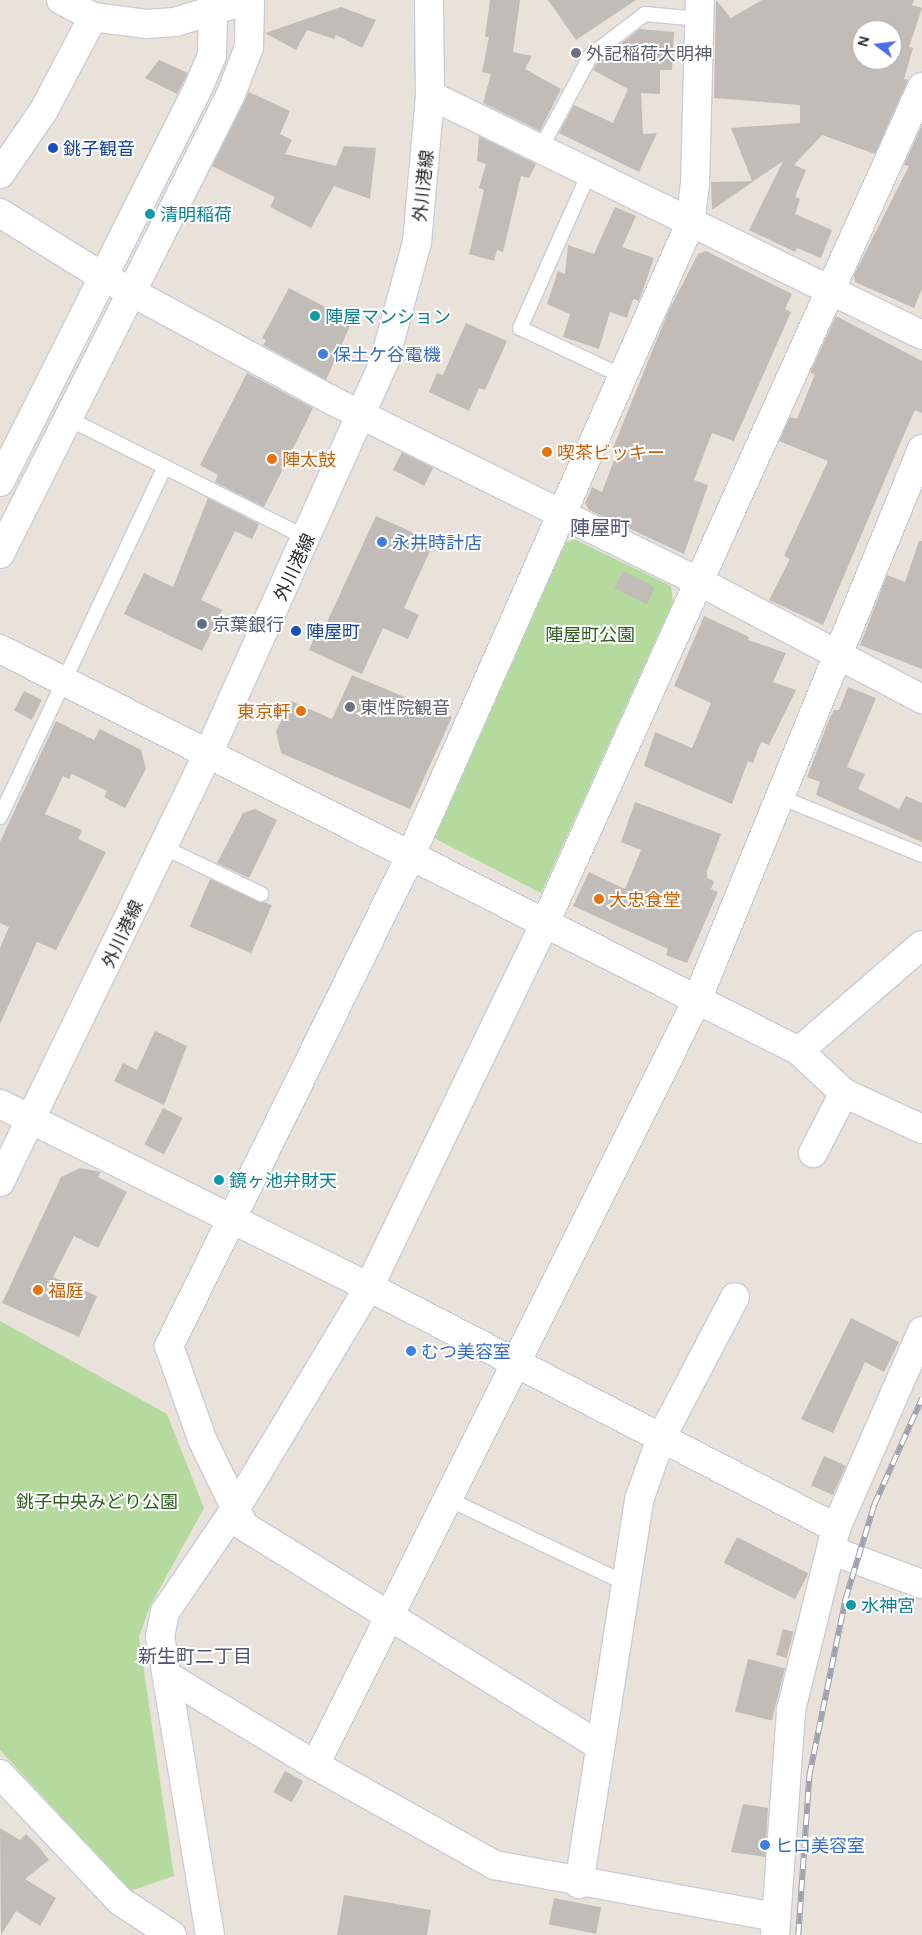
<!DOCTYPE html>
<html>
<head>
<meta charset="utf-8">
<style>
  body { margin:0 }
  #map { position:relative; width:922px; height:1935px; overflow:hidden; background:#e9e2db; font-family:Manrope,"Noto Sans JP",sans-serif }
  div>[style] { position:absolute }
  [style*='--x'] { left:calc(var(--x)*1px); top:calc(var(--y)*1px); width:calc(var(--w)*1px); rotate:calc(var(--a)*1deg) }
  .green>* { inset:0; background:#b4da9d }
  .building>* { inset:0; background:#c1bcb7; transform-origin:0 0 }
  .roads { filter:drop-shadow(1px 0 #c9cdd8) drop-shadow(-1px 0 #c9cdd8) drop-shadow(0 1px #c9cdd8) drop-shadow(0 -1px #c9cdd8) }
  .service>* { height:14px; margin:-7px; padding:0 7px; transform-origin:7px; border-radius:7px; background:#fff }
  .minor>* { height:28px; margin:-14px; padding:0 14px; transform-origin:14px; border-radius:14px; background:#fff }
  .tertiary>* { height:28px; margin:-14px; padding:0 14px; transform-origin:14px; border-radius:14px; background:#fff }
  .secondary>* { height:28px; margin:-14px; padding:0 14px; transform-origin:14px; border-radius:14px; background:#fff }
  .rail>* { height:5.5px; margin-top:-2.75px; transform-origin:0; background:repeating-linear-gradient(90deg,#fff 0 11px,#9ea2b0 0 22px); box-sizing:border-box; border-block:1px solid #9ea2b0 }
  .dots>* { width:14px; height:14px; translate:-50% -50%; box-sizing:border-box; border:2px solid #fff; border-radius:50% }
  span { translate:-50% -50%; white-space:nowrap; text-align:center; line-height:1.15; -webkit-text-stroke:4px #fff; paint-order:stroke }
  .worship-label { font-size:18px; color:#5b616d }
  .left { translate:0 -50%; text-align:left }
  .transit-label { font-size:18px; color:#164399 }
  .street-label { font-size:18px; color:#282828 }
  .culture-label { font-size:18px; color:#0d838f }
  .shop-label { font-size:18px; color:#366cbe }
  .food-label { font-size:18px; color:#c56008 }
  .right { translate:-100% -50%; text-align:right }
  .service-label { font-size:18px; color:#4e5e75 }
  .park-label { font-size:18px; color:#2f5c21 }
  .neighbourhood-label { font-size:19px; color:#4d5673 }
  .quarter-label { font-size:20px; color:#4d5673 }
  .north { position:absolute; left:852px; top:20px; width:50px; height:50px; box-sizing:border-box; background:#fff; border:1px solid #a9a9a9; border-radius:50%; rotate:285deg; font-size:14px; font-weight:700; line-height:20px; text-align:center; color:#282828 }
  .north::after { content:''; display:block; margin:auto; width:18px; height:22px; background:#4b6de5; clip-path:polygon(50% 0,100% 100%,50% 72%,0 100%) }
</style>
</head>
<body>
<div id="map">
  <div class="green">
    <div style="clip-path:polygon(574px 539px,671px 586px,673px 602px,541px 893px,432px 837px,562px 544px)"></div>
    <div style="clip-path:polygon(0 1321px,167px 1414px,204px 1508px,150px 1606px,139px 1637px,174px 1876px,130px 1891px,0 1750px)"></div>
  </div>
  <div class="building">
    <div style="clip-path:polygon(490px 0,520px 0,513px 52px,532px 56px,525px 69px,561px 89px,540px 131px,483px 103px,491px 74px,482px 72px,489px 37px,485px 37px)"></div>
    <div style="clip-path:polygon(548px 0,636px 0,576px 40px)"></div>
    <div style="clip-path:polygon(evenodd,716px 0,731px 18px,762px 0,914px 0,912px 5px,922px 8px,909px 47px,913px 48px,904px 79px,908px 80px,875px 154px,822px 135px,794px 165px,806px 170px,795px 197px,800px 199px,795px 214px,832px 230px,821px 258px,797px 248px,795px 252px,749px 230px,783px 161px,712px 210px,711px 182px,752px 181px,731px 128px,800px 123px,800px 105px,714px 98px,716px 0,862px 30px,892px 30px,892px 60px,862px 60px,862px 30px)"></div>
    <div style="clip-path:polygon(341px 7px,376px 20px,362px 48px,336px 35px,334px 39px,307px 30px,296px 50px,265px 33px)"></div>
    <div style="clip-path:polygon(640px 29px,674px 32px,672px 70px,660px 70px,660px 94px,641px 93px,643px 134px,657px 133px,639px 172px,559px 133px,574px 105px,613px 123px,628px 89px,593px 70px,598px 61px)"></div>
    <div style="clip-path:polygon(159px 60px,188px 73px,177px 94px,145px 78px)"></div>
    <div style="clip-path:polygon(249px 92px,290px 111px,280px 134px,292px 140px,285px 154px,336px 166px,344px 146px,376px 148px,370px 199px,334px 186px,311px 228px,270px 207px,275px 197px,212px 166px)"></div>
    <div style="clip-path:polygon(922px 125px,922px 289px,914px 308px,855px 282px,854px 275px,909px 166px,904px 165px)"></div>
    <div style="clip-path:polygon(479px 136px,536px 164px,529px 178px,521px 176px,503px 252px,497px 250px,494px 261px,469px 254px,484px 190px,479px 188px,486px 164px,477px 161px)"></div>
    <div style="clip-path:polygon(615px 207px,636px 216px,622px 247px,654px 258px,639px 301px,633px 299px,627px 318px,610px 312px,599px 349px,563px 337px,570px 314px,547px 304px,558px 271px,565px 274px,568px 245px,594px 254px)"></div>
    <div style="clip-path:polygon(706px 251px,792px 294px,785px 309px,791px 312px,734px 441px,712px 433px,694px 480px,708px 485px,684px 554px,589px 510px,585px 503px,592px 487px,602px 492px,618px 450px,613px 448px,668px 312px,698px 254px)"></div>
    <div style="clip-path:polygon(289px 288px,352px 321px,326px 380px,263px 345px,266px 340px,262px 338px)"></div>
    <div style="clip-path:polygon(836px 316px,922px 361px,922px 413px,915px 410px,906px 430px,823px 625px,769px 600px,790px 559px,784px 556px,828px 461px,779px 441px,790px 417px,797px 419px,815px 374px,810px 373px)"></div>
    <div style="clip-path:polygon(466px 323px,507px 341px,485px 390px,479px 388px,469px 411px,429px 392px,437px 373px,443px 375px)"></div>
    <div style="clip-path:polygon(247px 373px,313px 408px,264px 507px,215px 482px,218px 475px,200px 465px)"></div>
    <div style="left:402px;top:452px;width:35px;height:20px;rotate:27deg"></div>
    <div style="clip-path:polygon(208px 498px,259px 524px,252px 539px,235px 531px,201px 600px,222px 610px,202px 651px,124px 614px,144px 573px,173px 587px)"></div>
    <div style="clip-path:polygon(376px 516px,434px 542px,404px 608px,419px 615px,408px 639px,383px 628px,362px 674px,309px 650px,317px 631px,322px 633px)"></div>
    <div style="clip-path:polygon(919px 541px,922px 541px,922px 669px,860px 645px,887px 575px,905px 582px)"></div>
    <div style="left:623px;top:571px;width:36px;height:19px;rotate:27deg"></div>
    <div style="clip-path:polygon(704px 616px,749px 637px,748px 640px,786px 653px,773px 682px,796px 690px,769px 745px,761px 742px,753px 763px,748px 761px,732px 804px,644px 766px,655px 732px,692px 748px,711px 703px,674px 686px)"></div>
    <div style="clip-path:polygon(352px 675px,452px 717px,410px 809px,281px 753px,276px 731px,291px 701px,332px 719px)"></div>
    <div style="clip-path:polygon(848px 687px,876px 698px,847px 767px,865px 774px,858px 789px,899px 809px,906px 796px,922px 803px,922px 842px,816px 795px,820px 782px,807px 777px,829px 720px,834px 710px,839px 710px)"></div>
    <div style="left:24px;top:691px;width:20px;height:22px;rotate:27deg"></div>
    <div style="clip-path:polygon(56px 721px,94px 740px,100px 729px,141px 750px,146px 769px,125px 808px,104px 797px,107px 791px,72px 774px,69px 779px,63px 776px,45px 814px,82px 830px,78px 839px,106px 852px,56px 950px,37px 942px,0 1024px,0 948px,9px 927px,0 923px,0 842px)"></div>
    <div style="clip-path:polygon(635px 802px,721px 834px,707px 871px,707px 878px,714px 881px,711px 889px,718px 892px,687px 963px,666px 955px,668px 949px,573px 906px,589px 872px,625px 889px,641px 850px,621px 842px)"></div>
    <div style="clip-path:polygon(255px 809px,277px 820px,249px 878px,217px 863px,243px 813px)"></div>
    <div style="left:210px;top:879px;width:67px;height:52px;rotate:23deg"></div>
    <div style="clip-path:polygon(155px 1031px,187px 1046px,164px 1105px,114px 1081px,123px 1063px,137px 1070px)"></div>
    <div style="left:163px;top:1108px;width:22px;height:41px;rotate:27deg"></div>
    <div style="clip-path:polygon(80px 1168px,101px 1172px,98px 1177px,127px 1192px,98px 1248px,74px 1236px,53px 1277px,97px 1296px,79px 1337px,2px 1303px,61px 1177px)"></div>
    <div style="clip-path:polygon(851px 1318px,899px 1342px,884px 1372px,865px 1362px,833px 1433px,801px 1419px)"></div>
    <div style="left:824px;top:1456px;width:24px;height:32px;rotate:24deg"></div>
    <div style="left:737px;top:1537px;width:80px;height:29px;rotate:27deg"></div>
    <div style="left:783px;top:1629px;width:11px;height:27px;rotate:15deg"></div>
    <div style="left:748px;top:1659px;width:38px;height:54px;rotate:14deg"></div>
    <div style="left:285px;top:1771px;width:21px;height:24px;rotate:29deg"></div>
    <div style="clip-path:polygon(743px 1804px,768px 1808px,765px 1857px,731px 1852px)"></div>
    <div style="clip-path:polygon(0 1828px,20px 1840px,26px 1834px,39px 1847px,49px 1860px,25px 1879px,56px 1898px,40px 1926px,16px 1911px,1px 1935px)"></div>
    <div style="clip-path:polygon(344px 1895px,431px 1910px,427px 1935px,337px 1935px)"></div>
    <div style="left:554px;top:1898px;width:48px;height:27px;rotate:11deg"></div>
  </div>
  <div class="roads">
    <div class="service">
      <div style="--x:541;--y:148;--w:106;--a:-61.7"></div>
      <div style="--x:591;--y:55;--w:68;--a:-37.2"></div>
      <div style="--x:645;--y:14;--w:54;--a:5.3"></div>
      <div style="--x:590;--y:171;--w:172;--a:114"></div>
      <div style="--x:520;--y:328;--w:113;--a:25.2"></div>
      <div style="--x:67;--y:418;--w:268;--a:26.6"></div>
      <div style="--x:780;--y:797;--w:153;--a:22.2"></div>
      <div style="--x:0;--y:817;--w:387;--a:-64.8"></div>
      <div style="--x:163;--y:847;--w:109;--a:25.6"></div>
      <div style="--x:446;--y:1498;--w:198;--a:25.4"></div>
    </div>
    <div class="minor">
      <div style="--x:430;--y:95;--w:547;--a:26"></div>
      <div style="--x:0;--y:213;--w:118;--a:31.8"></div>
      <div style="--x:100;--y:275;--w:263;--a:28.4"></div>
      <div style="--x:331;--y:400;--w:411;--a:26.3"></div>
      <div style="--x:700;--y:582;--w:251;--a:27.8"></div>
      <div style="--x:0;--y:482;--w:443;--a:-63.3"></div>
      <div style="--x:199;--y:86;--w:33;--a:-67"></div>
      <div style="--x:212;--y:56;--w:44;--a:-88.7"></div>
      <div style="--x:0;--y:554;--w:515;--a:-63.34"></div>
      <div style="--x:231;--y:94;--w:50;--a:-69"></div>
      <div style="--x:249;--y:47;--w:47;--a:-88.8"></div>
      <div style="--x:813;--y:1153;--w:68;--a:-62.7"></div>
      <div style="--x:833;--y:1551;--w:95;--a:20.3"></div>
      <div style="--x:169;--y:1677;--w:170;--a:31.1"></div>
      <div style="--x:315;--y:1765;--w:206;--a:29.1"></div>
      <div style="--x:495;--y:1865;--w:286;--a:10.5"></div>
      <div style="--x:600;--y:1746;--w:418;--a:-148.3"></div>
      <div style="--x:244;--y:1526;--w:97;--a:-115.8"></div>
      <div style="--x:202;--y:1439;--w:99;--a:-109.5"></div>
      <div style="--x:169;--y:1346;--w:545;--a:-63.76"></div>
      <div style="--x:410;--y:857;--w:692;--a:-66.14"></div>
      <div style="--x:690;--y:224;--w:39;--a:-83"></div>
      <div style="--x:695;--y:185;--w:185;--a:-88.5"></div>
      <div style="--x:315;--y:1765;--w:855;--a:-63.46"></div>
      <div style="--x:697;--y:1000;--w:595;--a:-67.79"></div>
      <div style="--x:0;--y:1774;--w:175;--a:46.6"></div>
      <div style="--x:120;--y:1901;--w:62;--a:33.2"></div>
      <div style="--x:579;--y:1884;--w:389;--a:-81.1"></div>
      <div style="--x:639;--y:1500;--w:66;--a:-70.5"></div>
      <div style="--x:661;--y:1438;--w:159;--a:-62.3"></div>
      <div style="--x:210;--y:1935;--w:302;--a:-99.5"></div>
      <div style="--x:160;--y:1637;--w:25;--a:-79"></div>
      <div style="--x:165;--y:1612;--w:126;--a:-55.7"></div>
      <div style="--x:236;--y:1508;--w:258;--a:-59"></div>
      <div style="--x:369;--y:1287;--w:404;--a:-64.2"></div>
      <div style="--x:545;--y:923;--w:917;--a:-65.73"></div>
      <div style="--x:775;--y:1935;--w:226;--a:-85.9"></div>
      <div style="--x:791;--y:1710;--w:187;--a:-76.1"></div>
      <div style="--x:836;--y:1528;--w:215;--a:-66.4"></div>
    </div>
    <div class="tertiary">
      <div style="--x:0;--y:174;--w:78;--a:-55.5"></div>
      <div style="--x:44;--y:110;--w:105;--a:-62.2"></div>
      <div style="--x:0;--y:649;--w:894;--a:26.71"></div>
      <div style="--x:799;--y:1051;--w:62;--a:43"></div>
      <div style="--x:844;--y:1093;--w:86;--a:24.8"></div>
      <div style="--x:799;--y:1051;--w:162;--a:-40.8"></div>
      <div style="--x:0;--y:1104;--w:412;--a:26.4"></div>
      <div style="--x:369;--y:1287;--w:526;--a:27.3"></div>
    </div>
    <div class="secondary">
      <div style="--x:61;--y:0;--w:36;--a:28"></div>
      <div style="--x:93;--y:17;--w:53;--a:7.5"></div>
      <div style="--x:146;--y:24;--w:29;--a:-4"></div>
      <div style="--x:175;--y:22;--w:76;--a:-16.8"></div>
      <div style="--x:0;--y:1182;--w:476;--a:-64.1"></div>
      <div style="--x:208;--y:754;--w:430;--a:-65.8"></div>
      <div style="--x:384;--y:362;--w:124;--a:-74.6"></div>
      <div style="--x:417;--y:242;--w:148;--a:-84.9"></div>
      <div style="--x:430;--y:95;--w:95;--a:-90.6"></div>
    </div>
  </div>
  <div class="rail">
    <div style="--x:798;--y:1935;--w:159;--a:-86"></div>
    <div style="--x:809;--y:1776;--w:180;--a:-78.4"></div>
    <div style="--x:845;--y:1600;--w:99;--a:-73"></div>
    <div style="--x:874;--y:1505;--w:117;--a:-65.8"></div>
  </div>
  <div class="dots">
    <div style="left:576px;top:53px;background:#6b7280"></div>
    <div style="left:53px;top:148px;background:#1a4fb4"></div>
    <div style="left:150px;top:214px;background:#0f9aa8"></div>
    <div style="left:315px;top:316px;background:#0f9aa8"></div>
    <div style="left:323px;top:354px;background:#3f7fe0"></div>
    <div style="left:547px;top:452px;background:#e8710a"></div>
    <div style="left:272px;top:459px;background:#e8710a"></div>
    <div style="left:382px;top:542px;background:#3f7fe0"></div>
    <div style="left:202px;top:624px;background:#5c6f8a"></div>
    <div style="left:296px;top:631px;background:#1a4fb4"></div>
    <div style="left:350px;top:707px;background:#6b7280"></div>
    <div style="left:301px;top:711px;background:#e8710a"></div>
    <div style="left:599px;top:899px;background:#e8710a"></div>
    <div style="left:219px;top:1180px;background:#0f9aa8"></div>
    <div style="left:38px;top:1290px;background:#e8710a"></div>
    <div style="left:411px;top:1351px;background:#3f7fe0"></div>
    <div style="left:851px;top:1605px;background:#0f9aa8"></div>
    <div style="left:765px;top:1845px;background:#3f7fe0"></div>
  </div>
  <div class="worship-label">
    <span class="left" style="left:586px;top:53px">外記稲荷大明神</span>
    <span class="left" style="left:360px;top:707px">東性院観音</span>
  </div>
  <div class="transit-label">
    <span class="left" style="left:63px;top:148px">銚子観音</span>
    <span class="left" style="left:306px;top:631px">陣屋町</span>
  </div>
  <div class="street-label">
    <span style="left:423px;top:186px;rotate:-84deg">外川港線</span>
    <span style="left:294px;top:567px;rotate:-65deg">外川港線</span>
    <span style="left:122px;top:934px;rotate:-65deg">外川港線</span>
  </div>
  <div class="culture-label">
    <span class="left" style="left:160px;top:214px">清明稲荷</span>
    <span class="left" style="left:325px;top:316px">陣屋マンション</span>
    <span class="left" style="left:229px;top:1180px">鏡ヶ池弁財天</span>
    <span class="left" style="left:861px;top:1605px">水神宮</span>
  </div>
  <div class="shop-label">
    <span class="left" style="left:333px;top:354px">保土ケ谷電機</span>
    <span class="left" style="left:392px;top:542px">永井時計店</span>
    <span class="left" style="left:421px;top:1351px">むつ美容室</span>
    <span class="left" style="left:775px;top:1845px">ヒロ美容室</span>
  </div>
  <div class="food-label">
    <span class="left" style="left:557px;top:452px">喫茶ビッキー</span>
    <span class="left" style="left:282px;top:459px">陣太鼓</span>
    <span class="right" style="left:291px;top:711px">東京軒</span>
    <span class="left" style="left:609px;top:899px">大忠食堂</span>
    <span class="left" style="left:48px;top:1290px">福庭</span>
  </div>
  <div class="service-label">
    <span class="left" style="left:212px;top:624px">京葉銀行</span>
  </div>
  <div class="park-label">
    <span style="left:590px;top:634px">陣屋町公園</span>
    <span style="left:97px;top:1501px">銚子中央みどり公園</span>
  </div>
  <div class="neighbourhood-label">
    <span style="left:195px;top:1657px">新生町二丁目</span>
  </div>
  <div class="quarter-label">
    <span style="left:600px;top:527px">陣屋町</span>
  </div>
  <div class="north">N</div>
</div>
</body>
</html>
